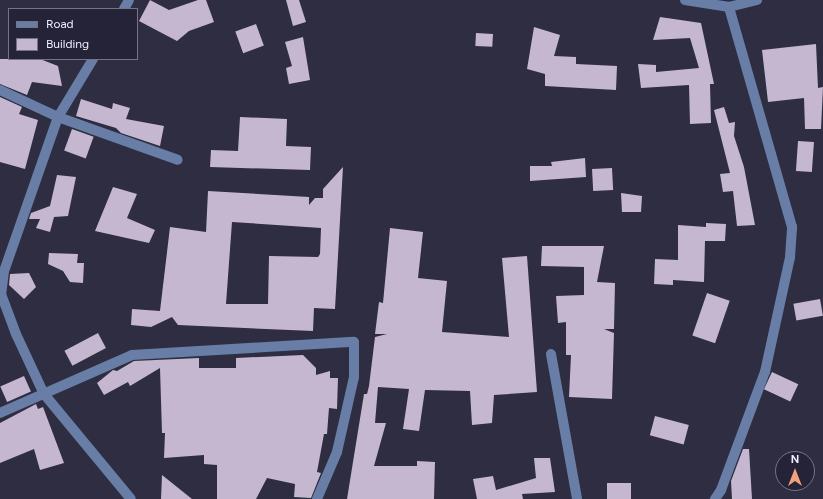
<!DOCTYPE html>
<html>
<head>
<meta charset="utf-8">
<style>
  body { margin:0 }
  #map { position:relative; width:823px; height:499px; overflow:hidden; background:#2e2d42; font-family:Figtree,sans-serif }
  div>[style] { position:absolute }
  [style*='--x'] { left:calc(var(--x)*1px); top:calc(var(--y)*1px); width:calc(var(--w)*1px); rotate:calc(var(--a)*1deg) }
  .building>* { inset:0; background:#c5b7d0; transform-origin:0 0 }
  .minor>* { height:10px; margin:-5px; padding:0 5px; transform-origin:5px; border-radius:5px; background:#687ea6 }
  span { translate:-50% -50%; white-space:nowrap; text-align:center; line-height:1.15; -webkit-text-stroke:4px #242338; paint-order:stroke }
  .legend { position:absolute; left:8px; top:8px; width:130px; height:52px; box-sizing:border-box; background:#242338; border:1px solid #757487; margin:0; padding:5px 7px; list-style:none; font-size:12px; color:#eeeefd }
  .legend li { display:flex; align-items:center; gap:8px; height:20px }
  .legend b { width:20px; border:1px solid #757487 }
  .north { position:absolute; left:775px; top:451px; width:40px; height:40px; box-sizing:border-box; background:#242338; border:1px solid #757487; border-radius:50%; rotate:0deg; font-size:11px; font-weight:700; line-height:16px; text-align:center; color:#eeeefd }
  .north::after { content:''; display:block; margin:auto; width:14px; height:18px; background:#f1a17c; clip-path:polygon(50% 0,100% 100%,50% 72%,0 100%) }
</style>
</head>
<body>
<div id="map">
  <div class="building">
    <div style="clip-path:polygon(150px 0,169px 10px,198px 0,206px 0,214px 22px,189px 31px,177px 41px,139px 21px)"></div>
    <div style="clip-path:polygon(286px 0,299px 0,306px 22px,293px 26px)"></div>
    <div style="clip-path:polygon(660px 17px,701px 23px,714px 84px,710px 84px,711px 123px,690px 124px,689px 85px,641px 88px,638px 64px,656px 65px,656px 72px,699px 68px,690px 38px,653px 40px)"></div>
    <div style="left:256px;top:24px;width:23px;height:22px;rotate:70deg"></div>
    <div style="clip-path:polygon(534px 27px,560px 35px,554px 56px,576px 57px,576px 64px,617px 66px,616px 90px,545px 86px,545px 74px,527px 69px)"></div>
    <div style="left:476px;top:33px;width:17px;height:13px;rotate:3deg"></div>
    <div style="clip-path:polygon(303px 37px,310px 80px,289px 84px,286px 68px,292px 66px,285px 42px)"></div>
    <div style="clip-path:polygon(816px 44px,818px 88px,823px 87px,821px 129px,805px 129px,804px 98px,768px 102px,762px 50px)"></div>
    <div style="clip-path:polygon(0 59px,40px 59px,58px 66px,62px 86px,32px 82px,27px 95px,0 84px)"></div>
    <div style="clip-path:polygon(0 97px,22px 107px,19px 114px,38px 120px,25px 169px,0 162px)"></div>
    <div style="clip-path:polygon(81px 99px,112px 109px,113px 103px,130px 108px,126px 119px,164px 126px,160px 146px,121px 133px,116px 128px,76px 116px)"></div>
    <div style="clip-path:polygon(724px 107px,729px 123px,735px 122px,734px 136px,744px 167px,755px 225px,737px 226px,733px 191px,723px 192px,720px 174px,730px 173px,714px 110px)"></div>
    <div style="clip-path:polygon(240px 117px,287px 119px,286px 146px,311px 147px,310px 170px,210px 167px,211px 150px,238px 151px)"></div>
    <div style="left:72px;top:129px;width:23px;height:23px;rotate:20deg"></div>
    <div style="left:798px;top:141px;width:16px;height:30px;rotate:4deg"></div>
    <div style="clip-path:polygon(585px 158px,586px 177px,530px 181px,530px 166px,552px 166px,551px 162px)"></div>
    <div style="clip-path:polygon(evenodd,343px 167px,335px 309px,314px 308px,313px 331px,178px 325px,172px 317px,151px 327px,131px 325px,132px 309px,160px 311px,170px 227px,206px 232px,208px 191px,309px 197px,309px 205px,315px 198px,323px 198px,323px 189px,343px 167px,232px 222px,321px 228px,320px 254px,318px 257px,269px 256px,268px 304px,226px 304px,232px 222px)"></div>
    <div style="left:612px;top:168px;width:22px;height:20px;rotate:87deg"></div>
    <div style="clip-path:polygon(57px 175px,76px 177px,68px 216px,54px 217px,50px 232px,36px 228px,40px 219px,29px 219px,31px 213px,50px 206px)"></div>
    <div style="clip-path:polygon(113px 187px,137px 194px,127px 218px,155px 230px,149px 243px,95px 231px)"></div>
    <div style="clip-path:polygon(621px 193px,642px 196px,641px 212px,622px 212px)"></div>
    <div style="clip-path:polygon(706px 223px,726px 224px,725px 241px,705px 241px,704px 282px,673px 280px,673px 285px,654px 284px,655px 259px,678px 260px,678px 225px,706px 227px)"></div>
    <div style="clip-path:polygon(390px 228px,423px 232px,418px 278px,447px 281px,442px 332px,509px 337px,502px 258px,527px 256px,537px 392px,494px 395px,492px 423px,472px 425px,470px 391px,425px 390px,419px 431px,403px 429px,409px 389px,378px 387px,375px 423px,386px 423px,374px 466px,417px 466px,417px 461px,435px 462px,434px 499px,347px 499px,364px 394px,367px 394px,369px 386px,375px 337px,387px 334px,375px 334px,379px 302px,383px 303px)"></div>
    <div style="clip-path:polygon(542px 246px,604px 246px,597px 282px,615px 283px,614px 329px,604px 329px,614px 333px,612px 399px,569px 397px,571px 355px,566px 355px,566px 322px,558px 323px,556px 296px,584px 295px,584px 267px,541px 266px)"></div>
    <div style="clip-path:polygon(49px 253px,78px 254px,77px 263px,84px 263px,83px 283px,70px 282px,63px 271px,48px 264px)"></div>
    <div style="clip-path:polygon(29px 273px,36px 287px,24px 299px,9px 285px,10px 274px)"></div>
    <div style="left:707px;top:293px;width:24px;height:45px;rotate:19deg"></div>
    <div style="left:820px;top:299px;width:17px;height:27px;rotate:80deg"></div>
    <div style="left:98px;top:333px;width:17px;height:38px;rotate:62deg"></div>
    <div style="clip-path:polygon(303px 355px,316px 368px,316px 375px,330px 371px,330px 378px,338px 378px,337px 409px,329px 408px,327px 434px,324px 434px,317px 472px,321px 473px,311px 498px,294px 497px,295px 484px,267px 478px,256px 499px,217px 499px,217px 465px,204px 464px,204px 455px,164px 458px,165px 433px,162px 433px,160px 368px,130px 386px,128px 382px,104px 395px,97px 383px,113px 370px,117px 371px,134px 361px,199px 358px,199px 368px,236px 368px,236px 358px)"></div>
    <div style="left:772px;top:372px;width:29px;height:19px;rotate:25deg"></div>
    <div style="left:24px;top:376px;width:17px;height:26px;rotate:66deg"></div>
    <div style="clip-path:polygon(36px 404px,38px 409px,43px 407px,64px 463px,40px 470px,34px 449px,0 463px,0 423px)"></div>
    <div style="left:655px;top:416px;width:35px;height:20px;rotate:15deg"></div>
    <div style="clip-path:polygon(743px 449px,749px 449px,752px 499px,732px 499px,731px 481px)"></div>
    <div style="clip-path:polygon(534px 458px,550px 458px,555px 492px,522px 494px,523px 499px,477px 499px,473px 479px,493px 476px,496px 490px,536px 478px)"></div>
    <div style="clip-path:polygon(162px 475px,192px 499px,161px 499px)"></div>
    <div style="left:631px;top:483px;width:16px;height:24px;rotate:90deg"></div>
  </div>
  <div class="minor">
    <div style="--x:685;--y:0;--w:45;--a:9"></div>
    <div style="--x:729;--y:7;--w:29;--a:-14"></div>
    <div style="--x:124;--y:9;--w:10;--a:-61"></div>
    <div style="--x:93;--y:59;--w:68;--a:121.1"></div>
    <div style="--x:58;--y:117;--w:163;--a:109.3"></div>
    <div style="--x:4;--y:271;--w:23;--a:97"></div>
    <div style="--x:1;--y:294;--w:43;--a:69.4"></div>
    <div style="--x:16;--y:334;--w:66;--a:65"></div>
    <div style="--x:44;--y:394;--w:136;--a:50.4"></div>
    <div style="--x:0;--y:90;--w:64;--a:25"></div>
    <div style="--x:58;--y:117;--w:127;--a:19.7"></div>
    <div style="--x:551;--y:354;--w:147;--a:79.8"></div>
    <div style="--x:0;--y:413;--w:144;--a:-23.7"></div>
    <div style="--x:132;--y:355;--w:222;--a:-3.4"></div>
    <div style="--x:354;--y:342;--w:35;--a:90"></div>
    <div style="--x:354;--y:377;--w:77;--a:102.8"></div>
    <div style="--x:337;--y:452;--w:51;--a:113.1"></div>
    <div style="--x:715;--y:499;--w:11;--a:-56"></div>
    <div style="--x:721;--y:490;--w:126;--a:-69.6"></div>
    <div style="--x:765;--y:372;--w:118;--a:-77.7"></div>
    <div style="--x:790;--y:257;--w:30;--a:-86"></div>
    <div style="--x:792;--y:227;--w:229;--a:-106"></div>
  </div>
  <ul class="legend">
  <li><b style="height:5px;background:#687ea6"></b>Road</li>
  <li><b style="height:11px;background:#c5b7d0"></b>Building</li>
  </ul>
  <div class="north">N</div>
</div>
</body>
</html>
